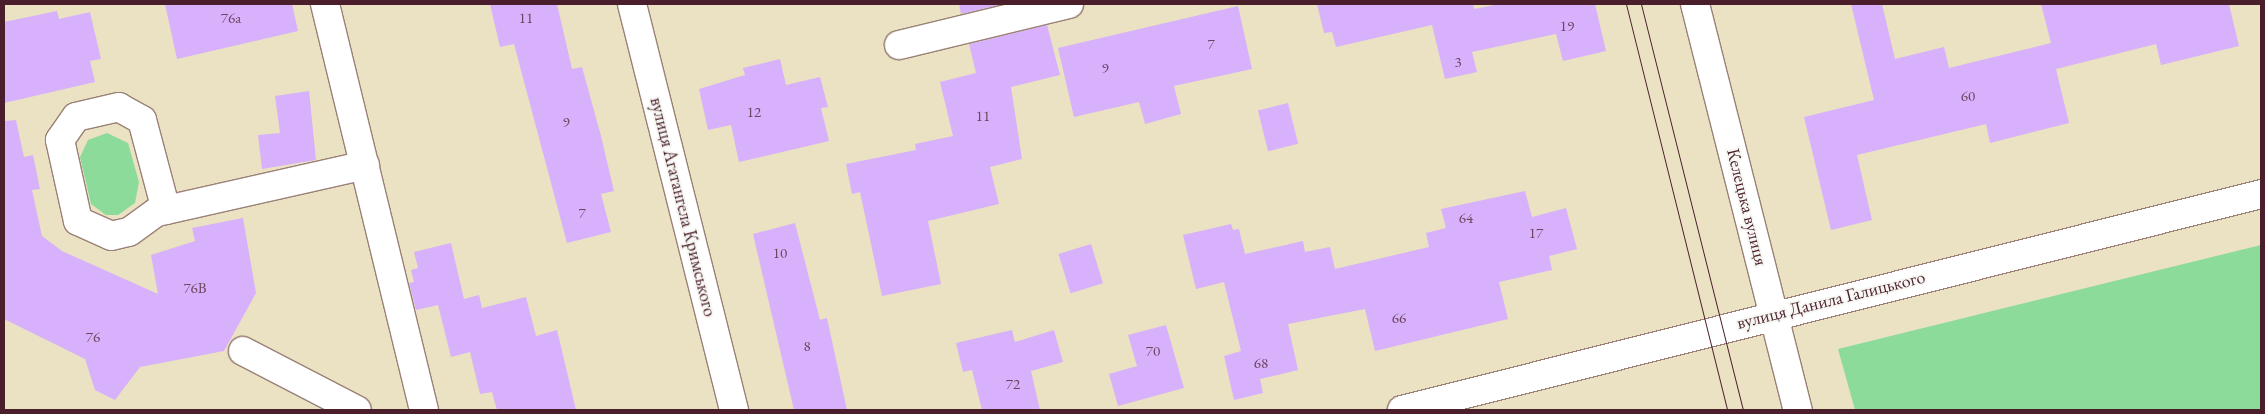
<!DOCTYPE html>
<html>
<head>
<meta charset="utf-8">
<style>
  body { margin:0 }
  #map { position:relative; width:2265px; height:414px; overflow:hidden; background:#eae2c2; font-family:"EB Garamond",serif }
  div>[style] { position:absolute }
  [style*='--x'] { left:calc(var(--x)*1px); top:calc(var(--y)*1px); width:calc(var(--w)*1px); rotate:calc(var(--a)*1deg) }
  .green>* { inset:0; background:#8cdb9a }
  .building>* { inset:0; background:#d7b1fb; transform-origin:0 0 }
  .roads { filter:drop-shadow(1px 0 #9a8076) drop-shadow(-1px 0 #9a8076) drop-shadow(0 1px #9a8076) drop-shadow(0 -1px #9a8076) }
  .minor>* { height:28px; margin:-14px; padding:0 14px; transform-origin:14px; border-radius:14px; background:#fff }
  .major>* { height:28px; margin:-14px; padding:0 14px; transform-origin:14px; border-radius:14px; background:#fff }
  .tram>* { height:1px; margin:-0.5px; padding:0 0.5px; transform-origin:0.5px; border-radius:0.5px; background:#4a1f2b }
  span { translate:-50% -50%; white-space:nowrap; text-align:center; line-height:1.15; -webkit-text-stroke:4px #f6f6f2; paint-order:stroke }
  .number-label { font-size:15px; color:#6d445f }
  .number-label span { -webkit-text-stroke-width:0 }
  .street-label { font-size:18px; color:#4a1f2b }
  .frame { position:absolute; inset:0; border:5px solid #4a1f2b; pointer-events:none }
</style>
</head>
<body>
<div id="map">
  <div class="green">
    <div style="clip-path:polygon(107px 133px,128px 143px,139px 182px,135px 203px,118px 215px,106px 215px,91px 204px,80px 157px,88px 140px)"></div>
    <div style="clip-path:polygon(2261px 245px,2261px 410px,1855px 410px,1838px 349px)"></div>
  </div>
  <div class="building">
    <div style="clip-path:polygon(165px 4px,292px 4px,298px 31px,177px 59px)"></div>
    <div style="clip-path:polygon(490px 4px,557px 4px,572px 69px,582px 67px,601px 136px,614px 191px,601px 194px,611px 232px,567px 243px,514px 44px,500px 47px)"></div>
    <div style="clip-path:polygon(959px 4px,1003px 4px,961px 14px)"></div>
    <div style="clip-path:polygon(1317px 4px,1473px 4px,1474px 9px,1499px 4px,1595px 4px,1606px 51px,1563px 61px,1556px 34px,1472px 52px,1477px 72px,1445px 79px,1432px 25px,1336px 47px,1332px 32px,1324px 33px)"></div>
    <div style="clip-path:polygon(1851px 4px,1882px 4px,1895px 59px,1944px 47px,1949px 68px,2051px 43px,2041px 4px,2229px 4px,2239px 46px,2161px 65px,2156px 44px,2056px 69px,2069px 123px,1990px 143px,1986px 124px,1857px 155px,1872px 220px,1831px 230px,1804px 117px,1874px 100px)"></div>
    <div style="clip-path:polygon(1238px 6px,1252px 69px,1174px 86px,1181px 114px,1145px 124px,1139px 102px,1074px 117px,1058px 48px)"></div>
    <div style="clip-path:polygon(57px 11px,59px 19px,90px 12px,101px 59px,90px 61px,95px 82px,4px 103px,4px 22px)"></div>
    <div style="clip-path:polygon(1047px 25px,1060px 75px,1011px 87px,1022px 159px,990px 167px,999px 204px,928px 221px,941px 284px,882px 296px,860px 192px,852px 194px,846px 164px,916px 150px,915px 144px,953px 136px,940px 82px,976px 73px,969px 44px)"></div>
    <div style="clip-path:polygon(780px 59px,786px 85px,820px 77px,828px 107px,821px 108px,829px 141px,739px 162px,731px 125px,708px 130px,699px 89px,745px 75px,743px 68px)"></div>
    <div style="clip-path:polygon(309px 91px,316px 160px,262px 169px,258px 135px,280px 133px,275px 96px)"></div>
    <div style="left:1288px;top:103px;width:42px;height:31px;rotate:76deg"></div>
    <div style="clip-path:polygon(16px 120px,24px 157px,33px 155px,40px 189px,32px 190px,42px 236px,62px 251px,158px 294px,151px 255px,195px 241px,192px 228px,243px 218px,256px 293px,224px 351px,140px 367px,115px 400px,95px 390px,85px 359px,4px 319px,4px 121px)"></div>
    <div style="clip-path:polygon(1525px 191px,1532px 217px,1566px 208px,1577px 249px,1549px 256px,1552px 270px,1499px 282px,1508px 319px,1375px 351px,1365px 309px,1288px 324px,1298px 370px,1260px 379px,1263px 393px,1234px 400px,1224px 356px,1241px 351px,1224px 282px,1196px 289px,1183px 235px,1231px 224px,1233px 230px,1239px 229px,1245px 254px,1303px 241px,1305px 252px,1330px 247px,1335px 269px,1429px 247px,1426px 233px,1446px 228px,1441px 209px)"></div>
    <div style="clip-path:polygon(795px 223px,820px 320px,827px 318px,847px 410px,794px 410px,753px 234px)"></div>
    <div style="clip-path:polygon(451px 243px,464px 299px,479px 295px,482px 308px,526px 297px,536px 336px,557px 330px,576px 410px,497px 410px,492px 392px,480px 394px,470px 352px,451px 357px,438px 305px,416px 310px,409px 283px,414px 282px,411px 270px,418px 268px,414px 252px)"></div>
    <div style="left:1091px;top:244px;width:41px;height:34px;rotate:73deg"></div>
    <div style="clip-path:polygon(1166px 325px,1184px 388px,1118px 406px,1109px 374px,1137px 366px,1128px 335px)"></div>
    <div style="clip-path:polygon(1012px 330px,1015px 342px,1054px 330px,1063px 362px,1031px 371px,1040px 410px,982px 410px,972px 370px,963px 372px,956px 343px)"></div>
  </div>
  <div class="roads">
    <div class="minor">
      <div style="--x:325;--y:4;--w:418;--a:76.3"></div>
      <div style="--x:632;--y:4;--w:419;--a:75.9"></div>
      <div style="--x:899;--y:45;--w:175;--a:-13.6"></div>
      <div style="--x:166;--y:210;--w:93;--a:-104.9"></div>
      <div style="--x:142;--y:120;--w:26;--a:-151"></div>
      <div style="--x:119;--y:107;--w:44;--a:166.9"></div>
      <div style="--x:76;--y:117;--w:28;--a:125"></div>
      <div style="--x:60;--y:140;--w:83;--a:77.5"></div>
      <div style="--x:78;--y:221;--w:36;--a:24"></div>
      <div style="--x:111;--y:236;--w:18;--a:-13"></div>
      <div style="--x:129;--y:232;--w:34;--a:-36"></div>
      <div style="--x:157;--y:212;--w:9;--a:-13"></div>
      <div style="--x:166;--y:210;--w:204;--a:-12.7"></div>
      <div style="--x:243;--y:351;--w:128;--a:27.4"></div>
    </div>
    <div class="major">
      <div style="--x:1695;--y:4;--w:419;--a:75.8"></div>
      <div style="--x:1402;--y:410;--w:886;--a:-14.11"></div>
    </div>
  </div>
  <div class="tram">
    <div style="--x:1626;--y:4;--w:418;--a:76"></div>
    <div style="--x:1641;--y:4;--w:419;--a:75.9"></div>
  </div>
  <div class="number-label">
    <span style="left:231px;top:18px">76а</span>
    <span style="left:526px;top:18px">11</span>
    <span style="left:1567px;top:26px">19</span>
    <span style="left:1211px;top:44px">7</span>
    <span style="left:1458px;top:62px">3</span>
    <span style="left:1105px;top:68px">9</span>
    <span style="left:1968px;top:96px">60</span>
    <span style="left:754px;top:112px">12</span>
    <span style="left:983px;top:116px">11</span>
    <span style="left:566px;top:122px">9</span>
    <span style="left:582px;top:213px">7</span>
    <span style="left:1466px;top:218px">64</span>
    <span style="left:1536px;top:233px">17</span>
    <span style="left:780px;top:253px">10</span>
    <span style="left:195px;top:288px">76В</span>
    <span style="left:1399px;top:318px">66</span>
    <span style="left:93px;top:337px">76</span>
    <span style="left:807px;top:346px">8</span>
    <span style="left:1153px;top:351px">70</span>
    <span style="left:1261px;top:363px">68</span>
    <span style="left:1013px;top:384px">72</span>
  </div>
  <div class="street-label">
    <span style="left:683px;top:207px;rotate:76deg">вулиця Агатангела Кримського</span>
    <span style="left:1747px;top:207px;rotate:76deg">Келецька вулиця</span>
    <span style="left:1831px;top:300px;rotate:-14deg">вулиця Данила Галицького</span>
  </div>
  <div class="frame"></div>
</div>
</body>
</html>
